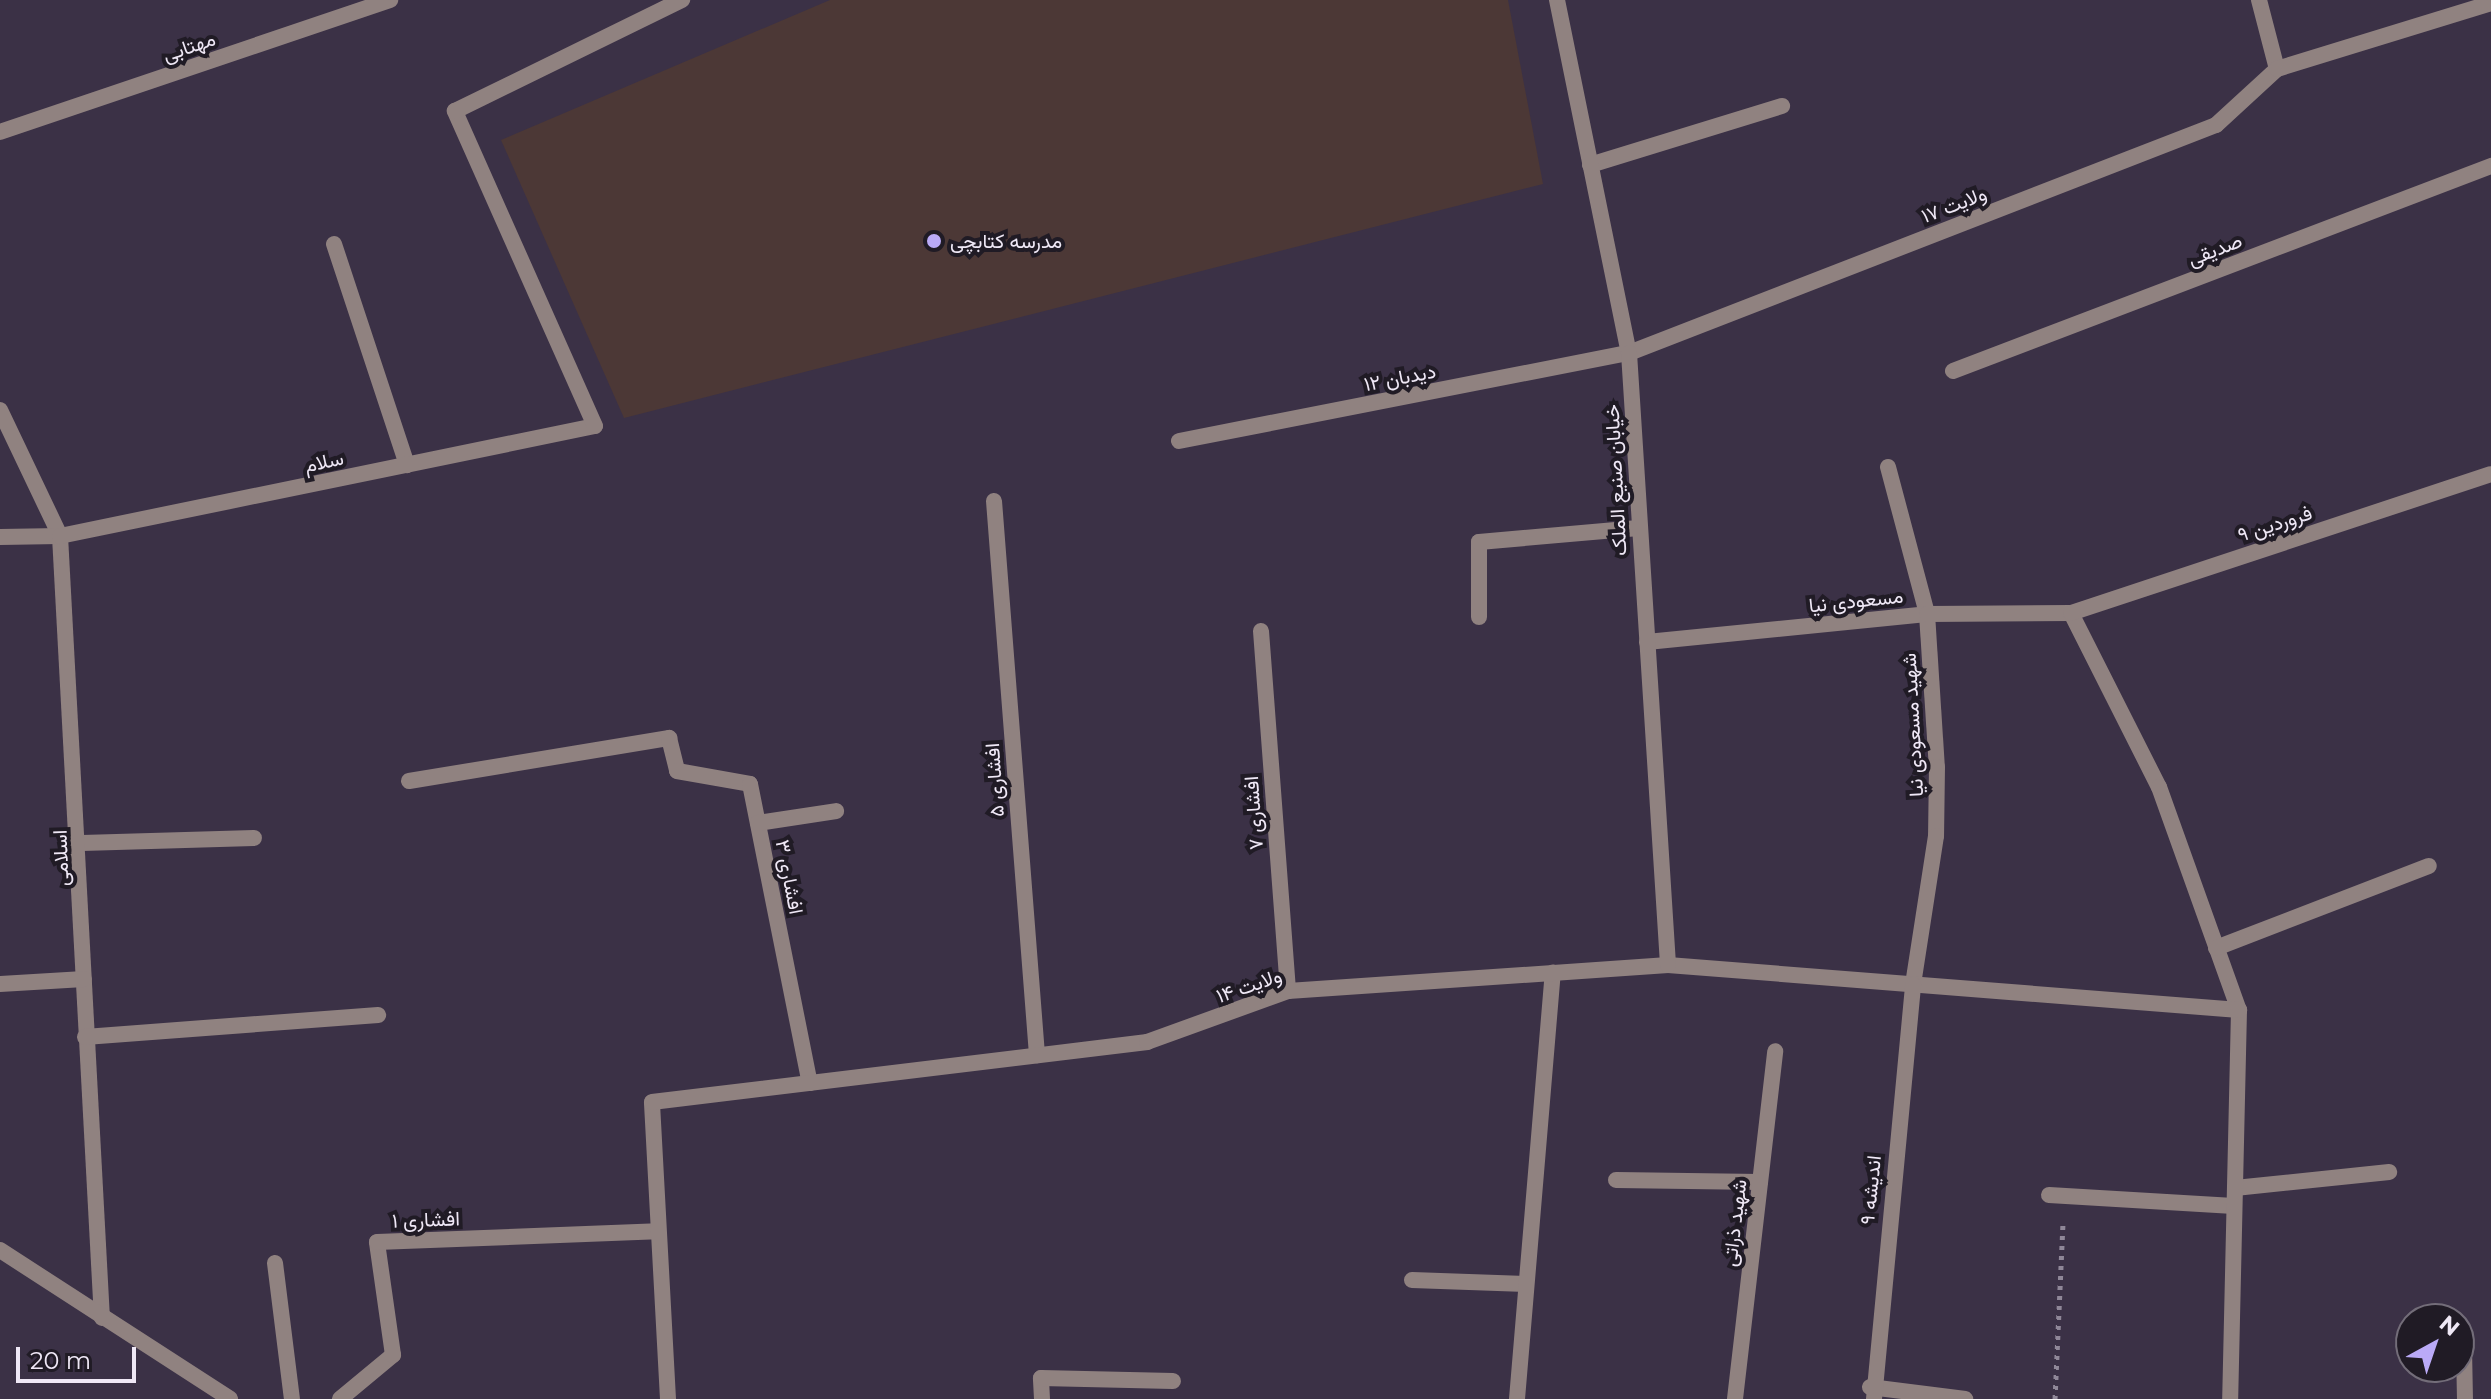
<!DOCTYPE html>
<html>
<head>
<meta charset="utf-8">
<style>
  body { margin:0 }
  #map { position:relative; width:2491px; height:1399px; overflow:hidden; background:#3b3146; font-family:Montserrat,Vazirmatn,sans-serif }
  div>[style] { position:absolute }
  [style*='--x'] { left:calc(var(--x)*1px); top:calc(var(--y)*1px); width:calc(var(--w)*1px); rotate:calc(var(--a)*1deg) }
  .education>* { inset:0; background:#4c3836 }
  .path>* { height:5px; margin-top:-2.5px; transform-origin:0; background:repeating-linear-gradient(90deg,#8f8798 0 4px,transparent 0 10px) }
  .service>* { height:16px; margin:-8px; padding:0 8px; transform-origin:8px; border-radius:8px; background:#908280 }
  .minor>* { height:16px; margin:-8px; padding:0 8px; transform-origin:8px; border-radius:8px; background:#908280 }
  .tertiary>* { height:16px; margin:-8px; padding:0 8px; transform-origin:8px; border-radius:8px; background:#908280 }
  .dots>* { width:22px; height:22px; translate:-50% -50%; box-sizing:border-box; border:4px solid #201b25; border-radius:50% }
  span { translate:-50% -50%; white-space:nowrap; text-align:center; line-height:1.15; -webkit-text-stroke:8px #201b25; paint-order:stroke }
  .street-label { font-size:20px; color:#efe8f6 }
  .poi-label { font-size:20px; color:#efe8f6 }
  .left { translate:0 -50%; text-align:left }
  .north { position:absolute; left:2395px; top:1303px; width:80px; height:80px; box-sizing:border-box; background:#201b25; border:2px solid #736d79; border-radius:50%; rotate:40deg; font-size:22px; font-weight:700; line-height:32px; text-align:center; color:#efe8f6 }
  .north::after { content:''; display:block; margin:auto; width:28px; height:36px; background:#baaaf7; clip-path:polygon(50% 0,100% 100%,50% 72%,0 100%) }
  .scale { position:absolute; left:16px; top:1347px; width:120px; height:36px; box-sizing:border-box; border:4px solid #efe8f6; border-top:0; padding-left:10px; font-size:24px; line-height:28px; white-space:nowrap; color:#efe8f6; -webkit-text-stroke:6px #201b25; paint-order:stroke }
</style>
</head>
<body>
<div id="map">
  <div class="education">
    <div style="clip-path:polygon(830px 0,1508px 0,1543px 184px,624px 418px,501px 140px)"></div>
  </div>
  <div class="path">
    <div style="--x:2055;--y:1399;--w:174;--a:-87.4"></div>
  </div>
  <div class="service">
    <div style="--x:82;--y:843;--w:172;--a:-1.7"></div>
    <div style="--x:2235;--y:1188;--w:155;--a:-5.9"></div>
    <div style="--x:2049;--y:1195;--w:185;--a:3.4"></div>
    <div style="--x:1412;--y:1280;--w:114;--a:2"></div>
    <div style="--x:2464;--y:1348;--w:51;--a:88.9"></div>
    <div style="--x:1517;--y:1399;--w:428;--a:-85.2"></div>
  </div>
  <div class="minor">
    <div style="--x:2259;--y:0;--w:71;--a:75.4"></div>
    <div style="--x:0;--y:132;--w:412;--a:-18.7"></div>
    <div style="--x:1590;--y:165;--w:201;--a:-17.1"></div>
    <div style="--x:334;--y:244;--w:233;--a:71.7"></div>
    <div style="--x:1953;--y:371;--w:576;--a:-20.86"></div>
    <div style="--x:0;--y:410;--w:140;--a:64.5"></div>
    <div style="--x:60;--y:536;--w:783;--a:86.93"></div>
    <div style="--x:1179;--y:441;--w:459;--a:-11.1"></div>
    <div style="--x:1629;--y:353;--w:630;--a:-21.23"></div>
    <div style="--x:2216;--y:125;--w:83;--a:-42.6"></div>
    <div style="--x:2277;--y:69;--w:224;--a:-17.1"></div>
    <div style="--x:1888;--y:467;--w:152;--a:75.1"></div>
    <div style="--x:1927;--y:614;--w:153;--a:86.3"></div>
    <div style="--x:1937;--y:767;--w:69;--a:90.8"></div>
    <div style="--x:1936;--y:836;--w:151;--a:98.8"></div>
    <div style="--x:994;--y:501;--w:556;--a:85.56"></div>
    <div style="--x:0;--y:537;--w:60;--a:-1"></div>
    <div style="--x:60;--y:536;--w:546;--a:-11.62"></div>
    <div style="--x:595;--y:426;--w:345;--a:-114"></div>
    <div style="--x:455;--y:111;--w:253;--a:-26.1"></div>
    <div style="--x:2071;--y:613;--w:195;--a:63.2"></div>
    <div style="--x:2159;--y:787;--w:237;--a:70.3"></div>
    <div style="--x:2239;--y:1010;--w:389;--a:91.3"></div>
    <div style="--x:1479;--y:617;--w:75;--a:-90"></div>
    <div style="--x:1479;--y:542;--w:160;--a:-5"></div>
    <div style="--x:1261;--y:631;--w:361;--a:85.7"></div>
    <div style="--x:1647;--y:642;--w:281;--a:-5.7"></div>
    <div style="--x:1927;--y:614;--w:144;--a:-0.4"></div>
    <div style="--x:2071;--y:613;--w:442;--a:-18.3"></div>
    <div style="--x:409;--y:781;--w:264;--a:-9.4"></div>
    <div style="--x:669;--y:738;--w:34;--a:76"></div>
    <div style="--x:677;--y:771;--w:74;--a:10.1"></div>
    <div style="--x:750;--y:784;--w:305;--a:78.7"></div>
    <div style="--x:758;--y:823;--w:79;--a:-8.7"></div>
    <div style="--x:2216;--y:948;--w:228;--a:-21.1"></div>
    <div style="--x:0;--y:984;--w:84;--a:-3.4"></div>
    <div style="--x:85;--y:1037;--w:294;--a:-4.3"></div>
    <div style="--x:1616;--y:1180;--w:144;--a:0.8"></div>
    <div style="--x:0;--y:1250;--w:274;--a:32.9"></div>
    <div style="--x:275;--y:1263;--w:137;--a:82.9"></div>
    <div style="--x:1870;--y:1387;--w:96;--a:7.2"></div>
    <div style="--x:340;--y:1399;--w:69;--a:-39.7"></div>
    <div style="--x:393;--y:1355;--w:114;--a:-98.1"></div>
    <div style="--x:377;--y:1242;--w:280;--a:-2.2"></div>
    <div style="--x:668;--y:1399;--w:297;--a:-93.1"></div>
    <div style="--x:652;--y:1102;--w:499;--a:-6.9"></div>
    <div style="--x:1147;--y:1042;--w:150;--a:-19.9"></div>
    <div style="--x:1288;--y:991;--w:381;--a:-3.9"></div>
    <div style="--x:1668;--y:965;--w:573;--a:4.51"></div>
    <div style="--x:1042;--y:1399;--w:21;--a:-93"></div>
    <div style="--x:1041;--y:1378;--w:132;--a:1.3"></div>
    <div style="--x:1735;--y:1399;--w:350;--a:-83.4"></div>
  </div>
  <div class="tertiary">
    <div style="--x:1557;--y:0;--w:360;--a:78.5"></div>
    <div style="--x:1629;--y:353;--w:613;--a:86.35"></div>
    <div style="--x:1874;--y:1399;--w:416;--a:-84.6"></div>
  </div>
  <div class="dots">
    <div style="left:934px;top:241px;background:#baaaf7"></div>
  </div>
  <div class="street-label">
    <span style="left:189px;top:47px;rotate:-19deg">مهتابی</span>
    <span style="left:1954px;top:205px;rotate:-21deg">ولایت ۱۷</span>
    <span style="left:2215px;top:250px;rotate:-21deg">صدیقی</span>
    <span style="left:1400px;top:378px;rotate:-11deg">دیدبان ۱۲</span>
    <span style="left:324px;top:462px;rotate:-12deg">سلام</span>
    <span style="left:1616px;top:480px;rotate:-93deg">خیابان صنیع الملک</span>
    <span style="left:2275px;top:524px;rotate:-18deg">فروردین ۹</span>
    <span style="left:1856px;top:601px;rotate:-6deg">مسعودی نیا</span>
    <span style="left:1913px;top:725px;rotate:-93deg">شهید مسعودی نیا</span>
    <span style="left:995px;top:780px;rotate:-94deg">افشاری ۵</span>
    <span style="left:1254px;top:813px;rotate:-94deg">افشاری ۷</span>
    <span style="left:61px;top:858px;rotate:-92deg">اسلامی</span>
    <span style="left:789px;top:877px;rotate:79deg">افشاری ۳</span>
    <span style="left:1249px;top:986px;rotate:-19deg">ولایت ۱۴</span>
    <span style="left:1871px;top:1190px;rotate:-84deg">اندیشه ۹</span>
    <span style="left:426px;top:1220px;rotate:-2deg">افشاری ۱</span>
    <span style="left:1735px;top:1223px;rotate:-83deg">شهید ذراتی</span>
  </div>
  <div class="poi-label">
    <span class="left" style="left:950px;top:241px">مدرسه کتابچی</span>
  </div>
  <div class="north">N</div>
  <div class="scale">20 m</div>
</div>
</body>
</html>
